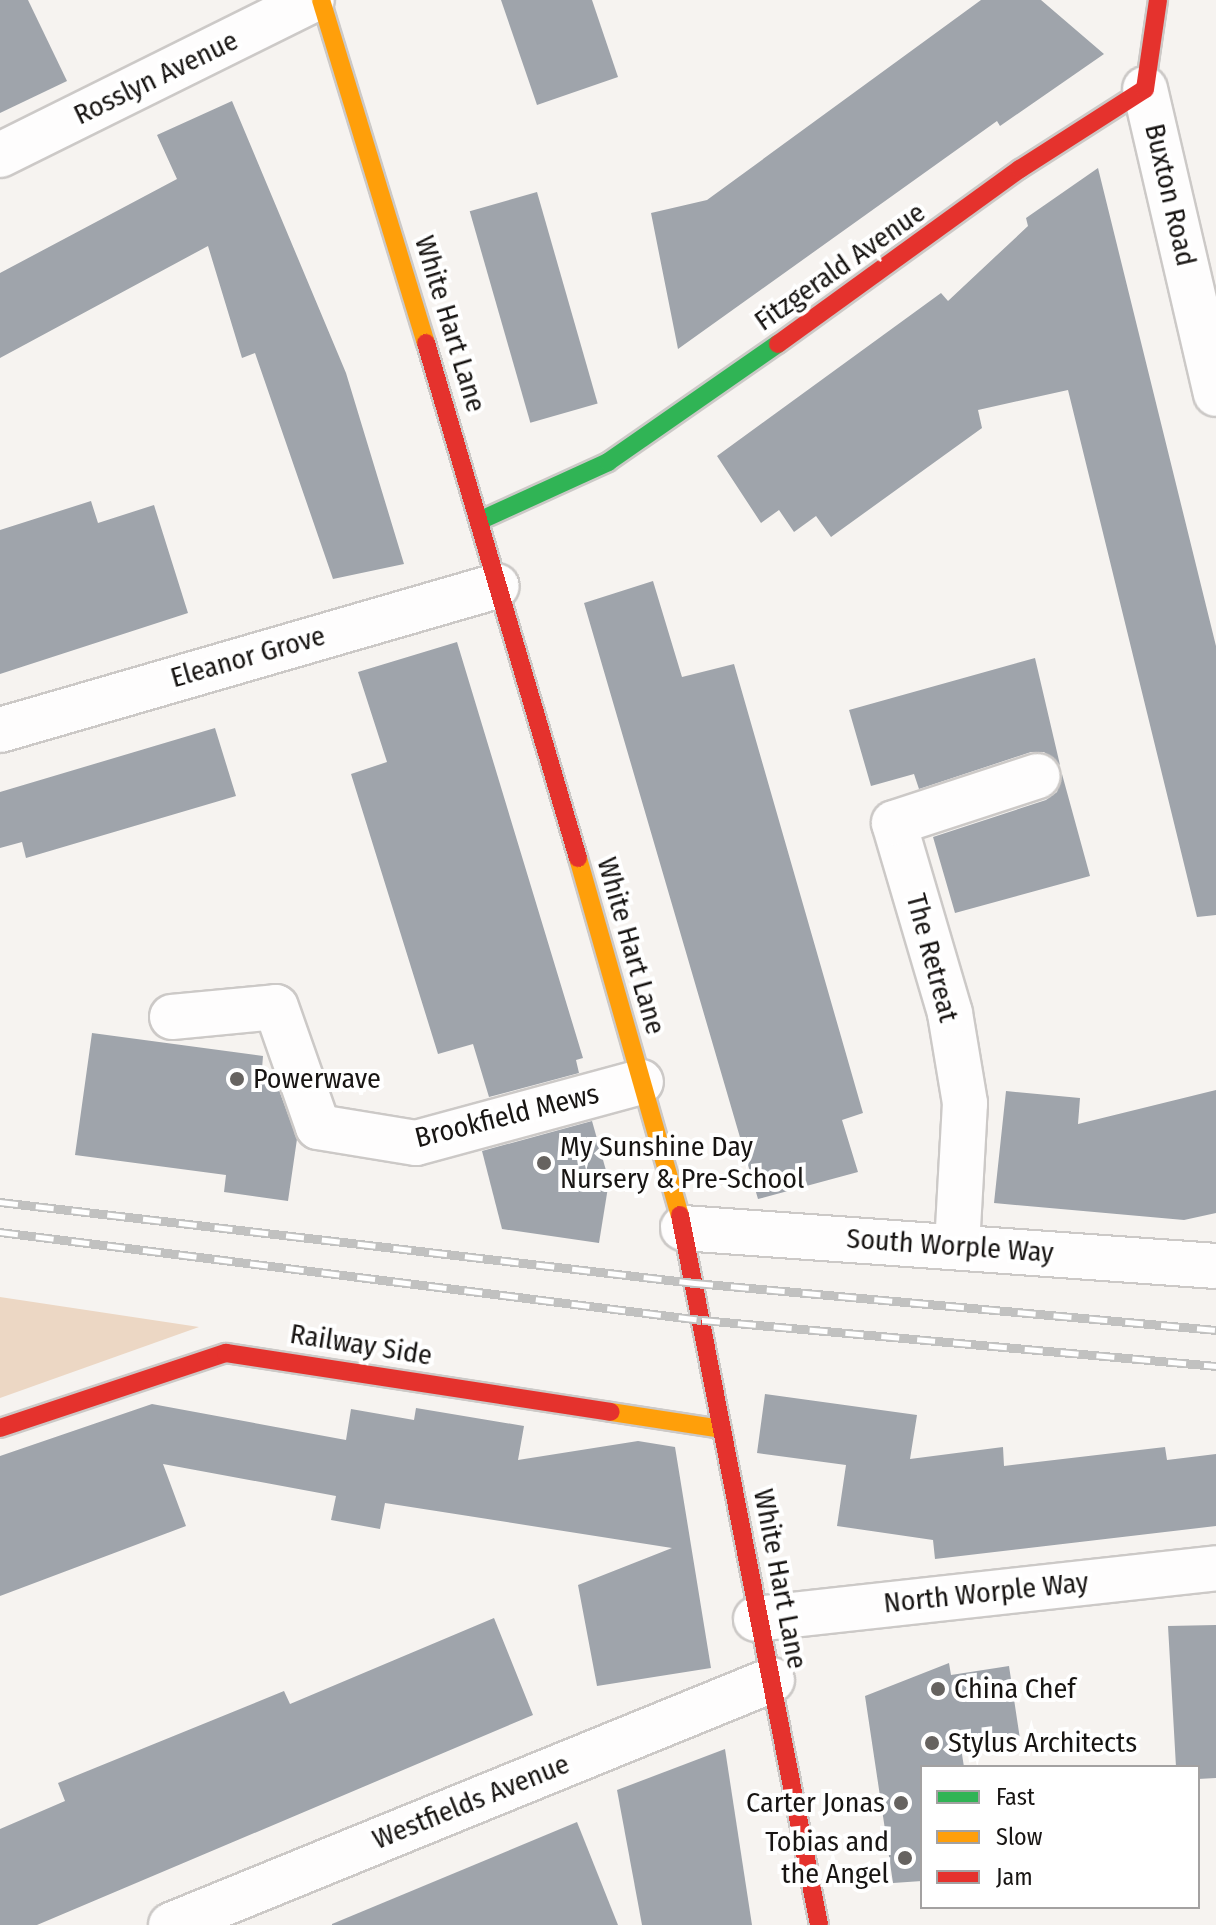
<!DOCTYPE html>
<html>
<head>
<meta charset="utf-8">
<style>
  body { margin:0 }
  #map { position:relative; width:1216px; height:1925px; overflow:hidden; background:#f6f3f0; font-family:"Fira Sans Condensed",sans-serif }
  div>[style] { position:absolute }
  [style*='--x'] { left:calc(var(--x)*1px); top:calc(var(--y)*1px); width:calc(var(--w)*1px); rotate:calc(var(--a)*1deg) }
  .green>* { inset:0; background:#ecd7c4 }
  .building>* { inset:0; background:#9fa4ab; transform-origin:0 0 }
  .roads { filter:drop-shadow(2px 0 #ccc9c7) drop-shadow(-2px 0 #ccc9c7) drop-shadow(0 2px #ccc9c7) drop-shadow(0 -2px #ccc9c7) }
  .street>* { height:44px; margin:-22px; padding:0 22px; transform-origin:22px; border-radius:22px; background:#fefdfd }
  .fast>* { height:18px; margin:-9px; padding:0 9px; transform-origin:9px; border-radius:9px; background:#30b455 }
  .slow>* { height:18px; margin:-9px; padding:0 9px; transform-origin:9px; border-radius:9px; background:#ff9f0a }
  .jam>* { height:18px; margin:-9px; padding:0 9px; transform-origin:9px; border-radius:9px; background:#e5322d }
  .rail>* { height:9px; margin-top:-4.5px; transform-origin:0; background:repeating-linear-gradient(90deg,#fff 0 18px,#c1c1c0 0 36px); box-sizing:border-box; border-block:2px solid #c1c1c0 }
  .dots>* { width:22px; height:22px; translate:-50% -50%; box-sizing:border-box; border:4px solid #fff; border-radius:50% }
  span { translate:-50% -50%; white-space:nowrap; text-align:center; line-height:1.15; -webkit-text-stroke:8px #fff; paint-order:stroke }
  .street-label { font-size:28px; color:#181513 }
  .poi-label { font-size:28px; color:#181513 }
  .left { translate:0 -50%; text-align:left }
  .right { translate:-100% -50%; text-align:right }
  .legend { position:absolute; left:920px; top:1765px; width:280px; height:144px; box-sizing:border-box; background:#fff; border:2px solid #a3a1a1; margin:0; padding:10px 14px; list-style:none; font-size:24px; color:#181513 }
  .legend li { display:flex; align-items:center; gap:16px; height:40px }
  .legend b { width:40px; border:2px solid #a3a1a1 }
</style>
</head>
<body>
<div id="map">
  <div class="green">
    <div style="clip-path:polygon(0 1297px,199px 1327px,0 1398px)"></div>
  </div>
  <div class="building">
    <div style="clip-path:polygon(0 0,28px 0,67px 81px,0 113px)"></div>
    <div style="clip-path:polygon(501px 0,592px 0,618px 77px,537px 105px)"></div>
    <div style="clip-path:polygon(981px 0,1041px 0,1104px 54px,1000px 126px,997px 121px,678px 349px,651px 213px,707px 200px)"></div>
    <div style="clip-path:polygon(232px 101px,346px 373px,404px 564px,333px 579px,255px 353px,242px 358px,208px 246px,0 358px,0 273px,177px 179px,157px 135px)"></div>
    <div style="clip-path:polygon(1098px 168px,1216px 646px,1216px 915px,1197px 917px,1068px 390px,978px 410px,982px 428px,831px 537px,816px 516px,794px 532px,779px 510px,761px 523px,717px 456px,941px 293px,948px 301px,1028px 226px,1026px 218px)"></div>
    <div style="left:537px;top:192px;width:220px;height:70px;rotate:74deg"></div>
    <div style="clip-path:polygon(91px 501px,98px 523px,154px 505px,188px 613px,0 674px,0 530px)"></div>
    <div style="clip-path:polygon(653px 581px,682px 677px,734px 664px,863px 1113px,842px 1120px,858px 1172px,758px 1199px,584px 603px)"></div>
    <div style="clip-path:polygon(457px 642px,583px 1058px,576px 1060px,579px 1073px,489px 1097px,473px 1044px,438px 1054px,351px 774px,387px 762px,358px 672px)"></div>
    <div style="clip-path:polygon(1035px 658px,1060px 765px,1044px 752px,1031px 752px,919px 789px,914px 774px,871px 786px,849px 710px)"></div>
    <div style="clip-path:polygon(215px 728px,236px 796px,26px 858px,22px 842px,0 848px,0 792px)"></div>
    <div style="clip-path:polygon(1062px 774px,1090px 876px,955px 913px,933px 837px,1046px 800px,1057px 792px)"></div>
    <div style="clip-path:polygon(92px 1033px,263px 1056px,262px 1069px,272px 1071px,297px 1139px,288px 1201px,224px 1192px,226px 1175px,75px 1155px)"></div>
    <div style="clip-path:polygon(1216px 1090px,1216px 1213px,1184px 1220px,994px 1203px,1006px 1091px,1080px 1098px,1078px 1124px)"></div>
    <div style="clip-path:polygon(592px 1121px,609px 1181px,599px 1243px,502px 1229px,482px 1151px)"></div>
    <div style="clip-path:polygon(765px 1394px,917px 1415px,910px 1459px,1003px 1447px,1004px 1466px,1165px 1447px,1167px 1460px,1216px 1454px,1216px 1526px,935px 1559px,933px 1540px,837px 1526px,846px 1465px,757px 1453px)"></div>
    <div style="clip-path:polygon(152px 1404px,346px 1440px,351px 1409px,414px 1420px,416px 1408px,524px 1426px,518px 1460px,638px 1441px,675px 1447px,711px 1668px,597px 1686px,578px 1585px,672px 1548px,385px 1503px,380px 1529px,331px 1520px,336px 1496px,163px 1464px,186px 1526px,0 1596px,0 1456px)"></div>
    <div style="clip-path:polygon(494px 1618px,533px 1715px,37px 1925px,0 1925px,0 1829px,65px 1801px,58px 1783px,284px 1691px,290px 1704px)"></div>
    <div style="clip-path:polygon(1216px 1625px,1216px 1778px,1198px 1779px,1198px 1767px,1176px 1767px,1168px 1626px)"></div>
    <div style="clip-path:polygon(949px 1663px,951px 1675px,1009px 1666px,1020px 1739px,961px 1748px,964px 1767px,922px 1767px,922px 1881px,893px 1883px,865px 1696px)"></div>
    <div style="clip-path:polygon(725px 1749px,752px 1925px,642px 1925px,617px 1790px)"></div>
    <div style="clip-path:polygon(577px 1822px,618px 1925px,332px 1925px,332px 1924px)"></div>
  </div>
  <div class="roads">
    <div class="street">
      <div style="--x:1145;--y:89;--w:313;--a:76.9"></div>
      <div style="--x:0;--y:155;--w:348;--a:-26.4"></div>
      <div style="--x:0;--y:730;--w:517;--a:-16.16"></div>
      <div style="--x:172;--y:1017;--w:104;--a:-5.5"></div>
      <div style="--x:276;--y:1007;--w:127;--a:70.7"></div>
      <div style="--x:318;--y:1127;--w:99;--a:9.3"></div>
      <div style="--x:416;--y:1143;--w:233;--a:-15.2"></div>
      <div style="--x:683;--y:1228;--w:534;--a:4.08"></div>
      <div style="--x:957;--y:1246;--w:143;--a:-86.8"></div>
      <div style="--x:965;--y:1103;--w:91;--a:-99.5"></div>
      <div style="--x:950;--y:1013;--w:198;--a:-106.4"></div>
      <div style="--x:894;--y:823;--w:151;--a:-18.1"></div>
      <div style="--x:756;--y:1619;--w:463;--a:-6.3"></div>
      <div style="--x:171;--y:1925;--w:649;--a:-22.18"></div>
    </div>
    <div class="fast">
      <div style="--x:481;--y:520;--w:140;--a:-24.5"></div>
      <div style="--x:608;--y:462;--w:207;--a:-34.8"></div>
    </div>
    <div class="slow">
      <div style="--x:321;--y:0;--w:359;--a:73"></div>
      <div style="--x:578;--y:858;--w:371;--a:74.1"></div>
      <div style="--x:611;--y:1412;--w:112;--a:8.7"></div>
    </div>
    <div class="jam">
      <div style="--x:426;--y:343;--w:537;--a:73.56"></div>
      <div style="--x:778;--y:344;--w:299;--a:-35.9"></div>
      <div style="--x:1020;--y:169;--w:148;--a:-32.6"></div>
      <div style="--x:1145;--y:89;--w:90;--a:-81.7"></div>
      <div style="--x:680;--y:1215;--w:723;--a:78.92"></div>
      <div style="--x:0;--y:1428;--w:238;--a:-18.4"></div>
      <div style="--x:226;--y:1353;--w:389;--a:8.7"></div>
    </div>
  </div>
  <div class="rail">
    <div style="--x:0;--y:1202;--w:700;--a:6.65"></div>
    <div style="--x:695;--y:1283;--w:523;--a:5.15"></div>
    <div style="--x:0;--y:1232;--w:707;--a:7.15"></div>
    <div style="--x:702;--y:1320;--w:516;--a:5.11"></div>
  </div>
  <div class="dots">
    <div style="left:237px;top:1079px;background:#666360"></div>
    <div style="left:544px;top:1163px;background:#666360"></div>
    <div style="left:938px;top:1689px;background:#666360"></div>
    <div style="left:932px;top:1743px;background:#666360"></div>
    <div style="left:901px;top:1803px;background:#666360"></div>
    <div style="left:905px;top:1858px;background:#666360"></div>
  </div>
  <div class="street-label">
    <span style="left:156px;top:78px;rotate:-26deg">Rosslyn Avenue</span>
    <span style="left:1170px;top:195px;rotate:77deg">Buxton Road</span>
    <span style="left:840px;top:267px;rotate:-35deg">Fitzgerald Avenue</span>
    <span style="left:450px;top:324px;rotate:73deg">White Hart Lane</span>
    <span style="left:248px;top:657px;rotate:-16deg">Eleanor Grove</span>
    <span style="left:631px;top:946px;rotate:74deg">White Hart Lane</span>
    <span style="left:932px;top:958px;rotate:75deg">The Retreat</span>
    <span style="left:507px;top:1116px;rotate:-14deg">Brookfield Mews</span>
    <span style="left:950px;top:1246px;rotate:4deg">South Worple Way</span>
    <span style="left:361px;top:1345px;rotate:9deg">Railway Side</span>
    <span style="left:780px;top:1579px;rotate:79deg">White Hart Lane</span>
    <span style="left:986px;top:1593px;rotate:-6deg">North Worple Way</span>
    <span style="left:471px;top:1802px;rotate:-22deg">Westfields Avenue</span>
  </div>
  <div class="poi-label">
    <span class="left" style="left:253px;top:1079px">Powerwave</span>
    <span class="left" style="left:560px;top:1163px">My Sunshine Day<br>Nursery &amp; Pre-School</span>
    <span class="left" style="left:954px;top:1689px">China Chef</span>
    <span class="left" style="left:948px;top:1743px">Stylus Architects</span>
    <span class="right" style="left:885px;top:1803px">Carter Jonas</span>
    <span class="right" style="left:889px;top:1858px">Tobias and<br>the Angel</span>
  </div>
  <ul class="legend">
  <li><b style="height:10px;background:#30b455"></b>Fast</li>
  <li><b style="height:10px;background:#ff9f0a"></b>Slow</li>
  <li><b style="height:10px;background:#e5322d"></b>Jam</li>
  </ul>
</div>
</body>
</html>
